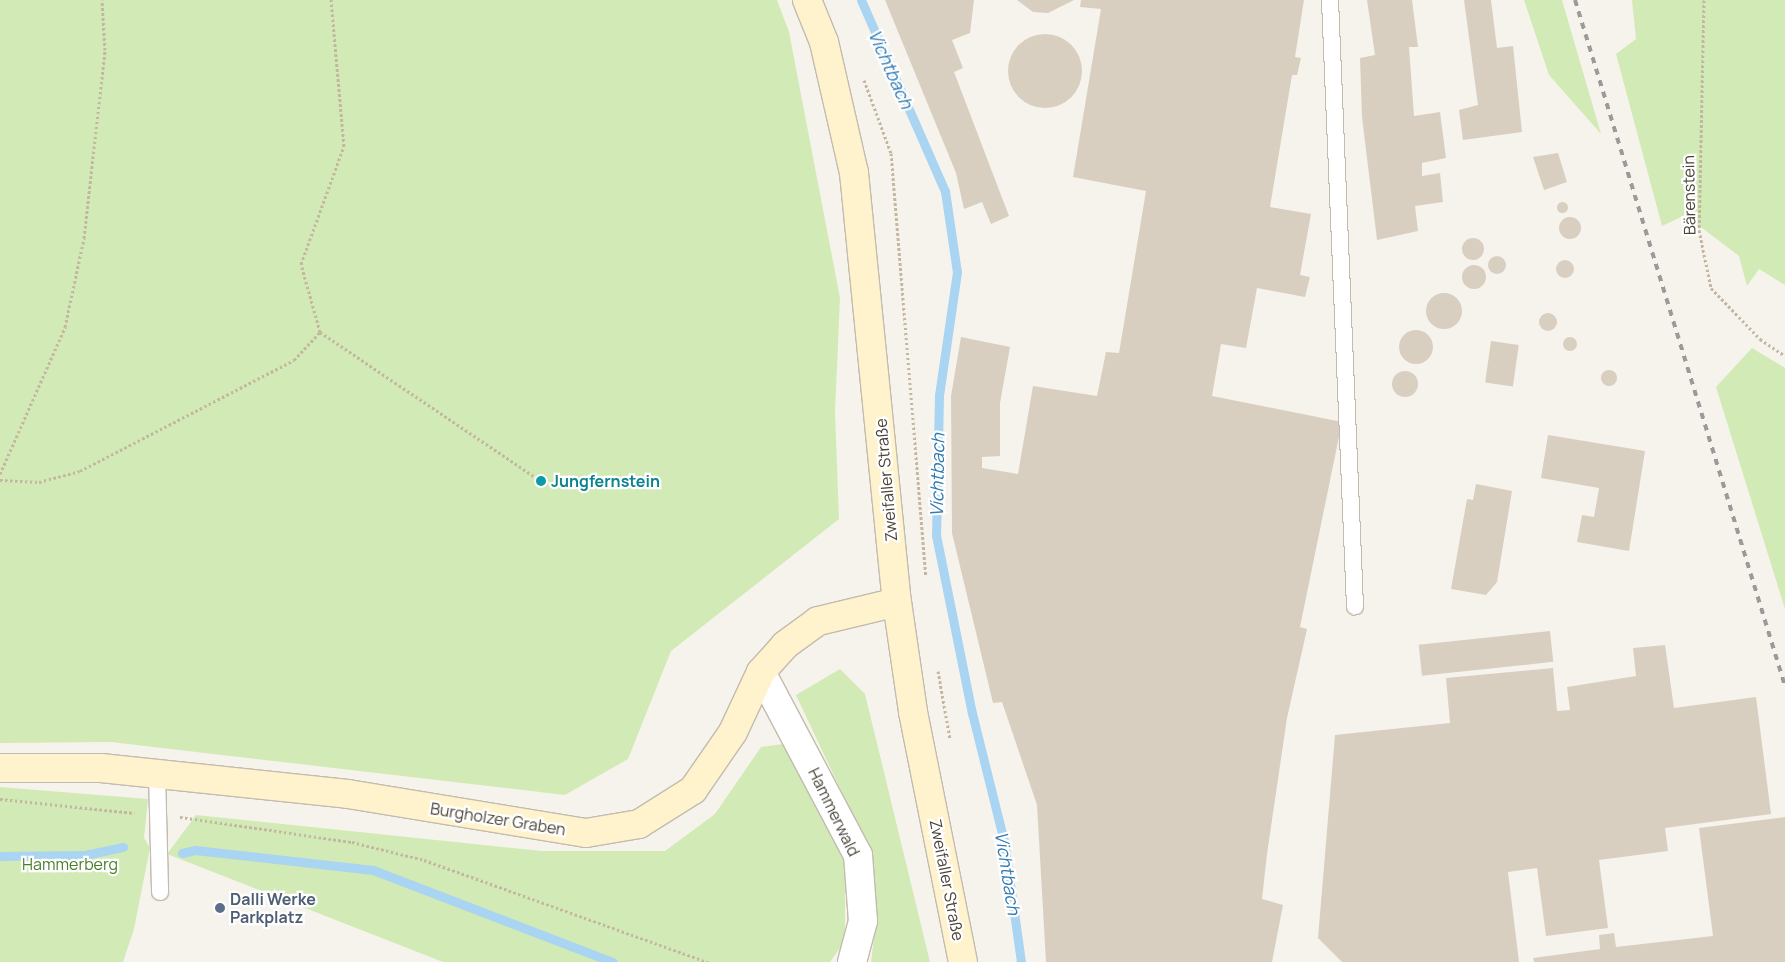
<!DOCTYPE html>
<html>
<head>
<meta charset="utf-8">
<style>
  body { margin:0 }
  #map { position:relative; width:1785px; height:962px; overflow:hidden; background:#f6f3ec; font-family:Manrope,sans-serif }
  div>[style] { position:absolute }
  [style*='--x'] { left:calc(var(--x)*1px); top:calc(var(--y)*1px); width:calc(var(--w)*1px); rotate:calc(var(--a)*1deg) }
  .green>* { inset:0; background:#d2eab5 }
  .stream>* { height:9px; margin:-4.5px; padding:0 4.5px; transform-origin:4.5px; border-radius:4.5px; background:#a9d4f2 }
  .building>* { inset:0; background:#d8cfc1; transform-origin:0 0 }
  .round { border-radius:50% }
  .path>* { height:3px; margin-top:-1.5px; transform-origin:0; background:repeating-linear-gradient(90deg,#c4b79f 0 2.5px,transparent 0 5px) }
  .roads { filter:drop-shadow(1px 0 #c2bbae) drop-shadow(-1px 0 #c2bbae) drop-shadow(0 1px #c2bbae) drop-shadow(0 -1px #c2bbae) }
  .service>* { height:16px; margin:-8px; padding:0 8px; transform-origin:8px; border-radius:8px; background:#fff }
  .minor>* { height:28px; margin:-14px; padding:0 14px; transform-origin:14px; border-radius:14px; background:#fff }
  .secondary>* { height:28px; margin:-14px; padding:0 14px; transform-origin:14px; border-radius:14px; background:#fff3cd }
  .rail>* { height:4px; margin-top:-2px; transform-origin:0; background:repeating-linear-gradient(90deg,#9a9a9a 0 6px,transparent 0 12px) }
  .dots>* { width:14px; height:14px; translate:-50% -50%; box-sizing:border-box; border:2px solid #fff; border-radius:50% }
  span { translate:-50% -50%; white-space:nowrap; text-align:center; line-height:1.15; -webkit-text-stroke:4.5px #fff; paint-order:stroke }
  .street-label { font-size:16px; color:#4b4439 }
  .culture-label { font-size:16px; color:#0d838f; font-weight:700 }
  .left { translate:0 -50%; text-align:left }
  .park-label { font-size:16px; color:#4a7f2a }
  .service-label { font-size:16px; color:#4e5e75; font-weight:700 }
  .water-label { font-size:18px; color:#2e7ab2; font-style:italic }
</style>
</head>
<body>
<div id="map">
  <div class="green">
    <div style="clip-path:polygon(0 0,777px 0,789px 32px,840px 298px,835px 413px,839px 519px,671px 651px,628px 759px,565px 795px,111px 742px,0 743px)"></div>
    <div style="clip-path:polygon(1524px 0,1562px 0,1601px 134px,1549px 75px)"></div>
    <div style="clip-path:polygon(1632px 0,1785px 0,1785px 285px,1759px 269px,1747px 286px,1739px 256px,1685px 215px,1662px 226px,1616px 54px,1636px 39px)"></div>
    <div style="clip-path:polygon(1752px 348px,1785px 368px,1785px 609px,1716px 387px)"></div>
    <div style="clip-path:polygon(840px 669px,865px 694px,930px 962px,871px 962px,876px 922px,869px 850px,796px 695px)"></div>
    <div style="clip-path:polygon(784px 744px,845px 860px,845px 941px,830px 962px,443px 962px,167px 854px,196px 815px,542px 851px,665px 851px,715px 814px,761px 747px)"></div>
    <div style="clip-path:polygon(0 787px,148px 799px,144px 838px,150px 848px,134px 929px,123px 962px,0 962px)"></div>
  </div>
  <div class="stream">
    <div style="--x:861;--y:0;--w:209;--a:66.3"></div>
    <div style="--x:945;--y:191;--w:82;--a:81.6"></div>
    <div style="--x:957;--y:272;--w:124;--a:98.3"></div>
    <div style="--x:939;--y:395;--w:140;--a:91.2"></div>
    <div style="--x:936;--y:535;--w:182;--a:78.6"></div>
    <div style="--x:972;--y:713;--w:132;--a:76"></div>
    <div style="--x:1004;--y:841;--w:122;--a:82"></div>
    <div style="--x:182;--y:853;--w:13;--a:-13"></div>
    <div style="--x:195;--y:850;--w:179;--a:6.4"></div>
    <div style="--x:373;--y:870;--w:257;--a:21"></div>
    <div style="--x:0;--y:856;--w:85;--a:-0.7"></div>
    <div style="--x:85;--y:855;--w:39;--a:-12"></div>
  </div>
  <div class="building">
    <div style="clip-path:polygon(885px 0,974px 0,970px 33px,952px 40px,963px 68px,954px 72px,1009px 216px,991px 224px,982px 202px,964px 209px,956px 173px)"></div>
    <div style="clip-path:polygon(1017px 0,1074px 0,1048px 13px,1033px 12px)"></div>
    <div style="clip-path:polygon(1081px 0,1304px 0,1295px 57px,1301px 58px,1297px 75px,1292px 75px,1270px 207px,1311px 214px,1300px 275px,1310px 277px,1305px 297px,1257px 288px,1246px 348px,1221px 344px,1212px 396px,1342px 422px,1300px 627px,1307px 629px,1287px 718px,1267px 854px,1262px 899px,1283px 905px,1272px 962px,1046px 962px,1037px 805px,1002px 702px,993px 703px,952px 533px,951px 396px,961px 337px,1010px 347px,1000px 403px,1000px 456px,982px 457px,982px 468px,1018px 474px,1033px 386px,1097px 396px,1106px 352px,1119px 353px,1146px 191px,1073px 177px,1101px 9px,1080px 7px)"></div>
    <div style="clip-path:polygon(1367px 0,1412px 0,1418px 47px,1409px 47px,1414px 116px,1440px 112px,1446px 158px,1422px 163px,1422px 176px,1440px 173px,1443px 202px,1415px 206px,1418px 231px,1377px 240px,1362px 117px,1360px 58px,1375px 55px)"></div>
    <div style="clip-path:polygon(1464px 0,1491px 0,1497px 48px,1513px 46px,1522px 132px,1463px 140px,1459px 110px,1478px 105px)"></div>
    <div class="round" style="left:1008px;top:34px;width:74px;height:74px"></div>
    <div style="clip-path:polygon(1558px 153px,1567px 182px,1544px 190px,1533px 157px)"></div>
    <div class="round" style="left:1556.5px;top:201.5px;width:11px;height:11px"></div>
    <div class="round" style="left:1559px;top:217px;width:22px;height:22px"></div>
    <div class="round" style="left:1462px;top:238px;width:22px;height:22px"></div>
    <div class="round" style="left:1488px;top:256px;width:18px;height:18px"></div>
    <div class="round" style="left:1556px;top:260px;width:18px;height:18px"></div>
    <div class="round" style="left:1462px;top:265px;width:24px;height:24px"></div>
    <div class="round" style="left:1426px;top:293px;width:36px;height:36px"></div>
    <div class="round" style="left:1539px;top:313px;width:18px;height:18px"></div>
    <div class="round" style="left:1399px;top:330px;width:34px;height:34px"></div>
    <div class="round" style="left:1563px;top:337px;width:14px;height:14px"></div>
    <div style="left:1491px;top:341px;width:28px;height:42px;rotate:8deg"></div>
    <div class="round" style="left:1601px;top:370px;width:16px;height:16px"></div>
    <div class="round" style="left:1392px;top:371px;width:26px;height:26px"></div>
    <div style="clip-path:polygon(1548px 435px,1645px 451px,1629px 551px,1577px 542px,1582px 515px,1594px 517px,1599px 488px,1541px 478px)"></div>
    <div style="clip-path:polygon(1476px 484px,1512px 491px,1497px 582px,1486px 595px,1451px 589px,1467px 499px,1473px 500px)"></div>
    <div style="left:1550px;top:631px;width:31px;height:132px;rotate:84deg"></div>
    <div style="clip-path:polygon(1665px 645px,1674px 708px,1756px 697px,1771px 814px,1665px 828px,1668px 851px,1599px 860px,1608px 928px,1546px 936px,1537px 868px,1508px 872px,1519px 962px,1342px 962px,1318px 938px,1335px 735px,1450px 723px,1446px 678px,1553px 668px,1557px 711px,1570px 710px,1567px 687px,1636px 676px,1633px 648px)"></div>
    <div style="clip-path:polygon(1785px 817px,1785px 962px,1534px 962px,1533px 958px,1600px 949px,1599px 935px,1614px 933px,1616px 947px,1713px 936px,1699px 828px)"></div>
  </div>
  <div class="path">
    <div style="--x:1704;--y:0;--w:230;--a:91.2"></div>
    <div style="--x:1699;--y:230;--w:59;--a:78.3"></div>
    <div style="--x:1711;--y:288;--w:71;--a:46.1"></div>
    <div style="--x:1760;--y:339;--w:30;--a:34"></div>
    <div style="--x:864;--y:80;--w:78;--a:69.7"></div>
    <div style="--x:891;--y:153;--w:423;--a:85.3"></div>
    <div style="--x:320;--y:332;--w:267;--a:34"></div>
    <div style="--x:0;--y:474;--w:161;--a:-66.1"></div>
    <div style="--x:65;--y:327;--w:91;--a:-77.9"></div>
    <div style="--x:84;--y:238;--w:189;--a:-83.6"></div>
    <div style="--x:105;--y:50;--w:50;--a:-93.4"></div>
    <div style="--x:0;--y:480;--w:39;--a:3"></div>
    <div style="--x:39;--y:482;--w:42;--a:-15"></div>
    <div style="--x:80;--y:471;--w:241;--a:-27.4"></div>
    <div style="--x:294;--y:360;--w:38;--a:-47"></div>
    <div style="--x:320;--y:332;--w:71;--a:-105.6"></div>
    <div style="--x:301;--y:264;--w:126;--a:-70"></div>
    <div style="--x:344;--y:146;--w:147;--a:-95.1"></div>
    <div style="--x:938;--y:671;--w:69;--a:80"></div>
    <div style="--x:0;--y:799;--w:135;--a:6"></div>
    <div style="--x:180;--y:817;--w:174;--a:8.3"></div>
    <div style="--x:352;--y:842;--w:74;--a:14"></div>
    <div style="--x:424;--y:860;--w:302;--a:19.8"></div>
  </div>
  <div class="roads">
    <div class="service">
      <div style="--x:1330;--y:0;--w:607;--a:87.64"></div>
      <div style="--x:157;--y:774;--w:118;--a:88.5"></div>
    </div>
    <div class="minor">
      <div style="--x:761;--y:672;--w:207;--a:62.1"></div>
      <div style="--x:858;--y:855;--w:66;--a:85.7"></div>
      <div style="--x:863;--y:921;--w:42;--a:105"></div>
    </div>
    <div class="secondary">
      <div style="--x:807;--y:0;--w:45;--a:68"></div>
      <div style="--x:824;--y:42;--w:134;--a:77.1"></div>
      <div style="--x:854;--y:173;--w:431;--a:84.3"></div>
      <div style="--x:897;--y:602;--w:111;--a:81.7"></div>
      <div style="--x:913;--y:712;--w:255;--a:78.7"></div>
      <div style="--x:0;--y:768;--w:101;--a:0"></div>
      <div style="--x:101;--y:768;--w:248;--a:6"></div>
      <div style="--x:348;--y:794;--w:241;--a:9.3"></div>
      <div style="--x:586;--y:833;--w:54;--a:-9.6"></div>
      <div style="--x:639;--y:824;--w:64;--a:-32.2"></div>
      <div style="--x:693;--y:790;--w:70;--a:-55.4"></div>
      <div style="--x:733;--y:732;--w:66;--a:-65"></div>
      <div style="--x:761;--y:672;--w:36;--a:-48"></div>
      <div style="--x:785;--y:645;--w:41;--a:-36"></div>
      <div style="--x:818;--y:621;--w:81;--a:-13.5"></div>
    </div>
  </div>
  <div class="rail">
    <div style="--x:1575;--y:0;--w:717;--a:72.98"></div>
  </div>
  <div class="dots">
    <div style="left:541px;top:481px;background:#0f9aa8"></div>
    <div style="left:220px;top:908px;background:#5c6f8a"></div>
  </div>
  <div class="street-label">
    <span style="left:1689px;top:195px;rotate:-91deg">Bärenstein</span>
    <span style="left:886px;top:480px;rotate:-95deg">Zweifaller Straße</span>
    <span style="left:834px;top:812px;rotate:64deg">Hammerwald</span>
    <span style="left:498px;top:819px;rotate:9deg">Burgholzer Graben</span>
    <span style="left:947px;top:880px;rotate:79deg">Zweifaller Straße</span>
  </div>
  <div class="culture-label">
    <span class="left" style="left:551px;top:481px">Jungfernstein</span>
  </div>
  <div class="park-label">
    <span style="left:70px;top:864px">Hammerberg</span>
  </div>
  <div class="service-label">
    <span class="left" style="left:230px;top:908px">Dalli Werke<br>Parkplatz</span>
  </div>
  <div class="water-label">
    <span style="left:891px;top:69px;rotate:66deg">Vichtbach</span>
    <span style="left:937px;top:475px;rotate:-89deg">Vichtbach</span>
    <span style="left:1008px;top:873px;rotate:81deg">Vichtbach</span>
  </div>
</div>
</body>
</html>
